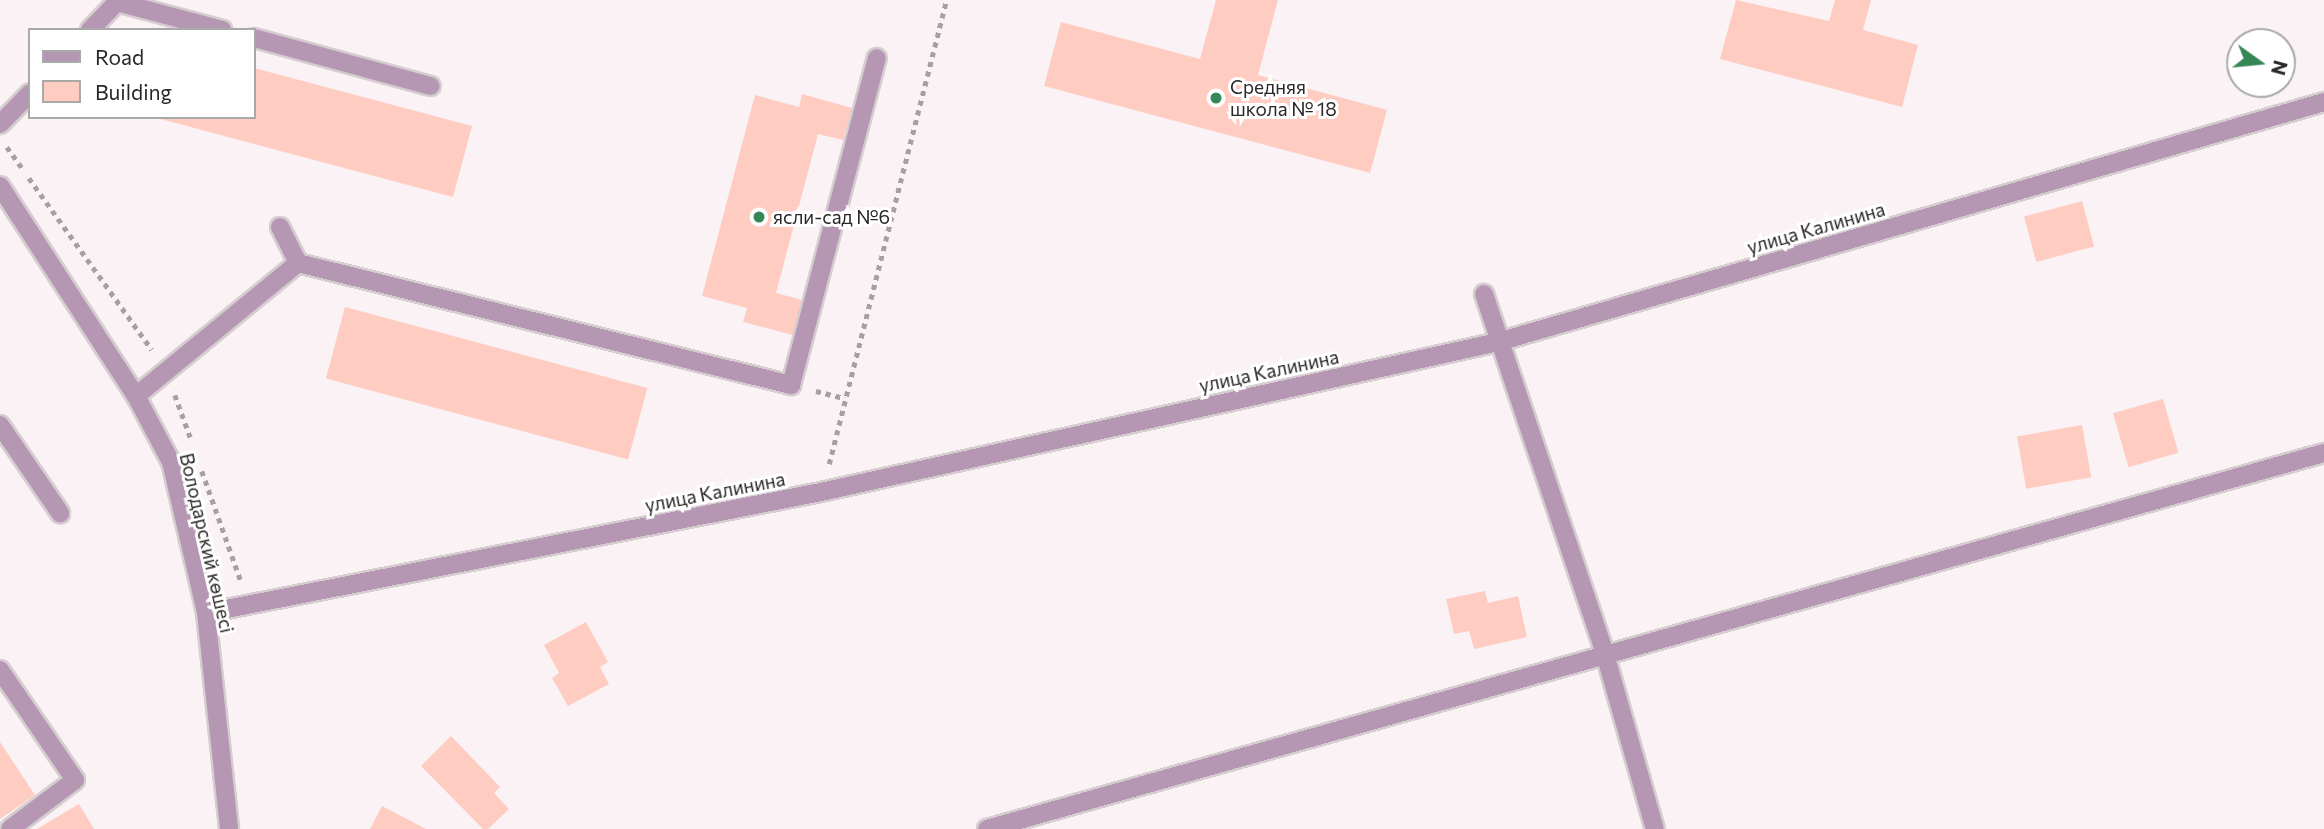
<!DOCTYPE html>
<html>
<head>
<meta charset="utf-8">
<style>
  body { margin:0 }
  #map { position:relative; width:2324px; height:829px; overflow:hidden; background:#faf2f4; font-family:Commissioner,sans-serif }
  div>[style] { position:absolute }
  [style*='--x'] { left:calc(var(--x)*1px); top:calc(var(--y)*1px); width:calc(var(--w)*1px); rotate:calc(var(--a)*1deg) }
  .building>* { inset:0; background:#ffccc2; transform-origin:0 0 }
  .path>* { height:4.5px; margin-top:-2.25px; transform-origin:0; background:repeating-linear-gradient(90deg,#a6a0a1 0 5px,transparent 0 10px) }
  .roads { filter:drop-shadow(2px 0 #d5cdcf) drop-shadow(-2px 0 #d5cdcf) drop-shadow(0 2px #d5cdcf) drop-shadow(0 -2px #d5cdcf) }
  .minor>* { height:18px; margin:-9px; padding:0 9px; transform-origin:9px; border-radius:9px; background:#b597b4 }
  .dots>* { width:19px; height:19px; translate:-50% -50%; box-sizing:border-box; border:4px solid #fff; border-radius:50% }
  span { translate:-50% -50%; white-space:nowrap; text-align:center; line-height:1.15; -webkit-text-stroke:6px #fff; paint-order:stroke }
  .poi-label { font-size:19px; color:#2a2727 }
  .left { translate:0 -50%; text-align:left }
  .street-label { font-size:19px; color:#2a2727 }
  .legend { position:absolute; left:28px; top:28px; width:228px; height:91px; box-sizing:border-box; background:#fff; border:2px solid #aaa9a9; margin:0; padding:9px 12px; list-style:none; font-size:21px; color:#2a2727 }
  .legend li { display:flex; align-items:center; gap:14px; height:35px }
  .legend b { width:35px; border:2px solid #aaa9a9 }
  .north { position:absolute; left:2226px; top:28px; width:70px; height:70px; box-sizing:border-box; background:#fff; border:2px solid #aaa9a9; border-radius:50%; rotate:105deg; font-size:19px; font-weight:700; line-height:28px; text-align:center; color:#2a2727 }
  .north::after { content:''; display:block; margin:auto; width:24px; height:32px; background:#368758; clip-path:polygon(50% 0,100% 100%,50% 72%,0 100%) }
</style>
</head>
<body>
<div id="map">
  <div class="building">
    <div style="clip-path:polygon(1216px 0,1278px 0,1258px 75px,1387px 110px,1370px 173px,1044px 86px,1061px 22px,1200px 59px)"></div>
    <div style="clip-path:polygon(1736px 0,1829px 21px,1835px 0,1871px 0,1863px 30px,1918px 45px,1902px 107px,1720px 59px)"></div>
    <div style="clip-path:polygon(254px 68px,472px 126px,453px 197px,157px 118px,254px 117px)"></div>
    <div style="clip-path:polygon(802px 94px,852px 108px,843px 140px,818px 134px,776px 293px,802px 300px,793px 335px,743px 322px,747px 308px,702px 296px,755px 95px,799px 107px)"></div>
    <div style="left:2082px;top:201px;width:47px;height:60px;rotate:75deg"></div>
    <div style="left:345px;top:307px;width:313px;height:74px;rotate:15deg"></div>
    <div style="left:2163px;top:399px;width:56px;height:52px;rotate:74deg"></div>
    <div style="left:2082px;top:425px;width:53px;height:66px;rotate:80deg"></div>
    <div style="clip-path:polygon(1485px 591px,1488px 603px,1518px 596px,1527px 637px,1474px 649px,1469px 631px,1454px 634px,1446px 599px)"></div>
    <div style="clip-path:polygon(586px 622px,608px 662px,600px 667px,609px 684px,568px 706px,552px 678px,559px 673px,544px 645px)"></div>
    <div style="clip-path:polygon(451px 736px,500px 787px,494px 793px,509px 809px,488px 829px,483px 829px,421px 766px)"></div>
    <div style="clip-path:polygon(0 742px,35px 795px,0 819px)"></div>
    <div style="clip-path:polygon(79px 804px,94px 829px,37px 829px)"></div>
    <div style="clip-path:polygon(382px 806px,426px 829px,370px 829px)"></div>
  </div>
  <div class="path">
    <div style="--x:7;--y:147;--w:26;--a:54"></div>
    <div style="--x:29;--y:178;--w:211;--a:54.4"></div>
    <div style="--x:816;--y:391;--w:30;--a:14"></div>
    <div style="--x:175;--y:395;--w:47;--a:70"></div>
    <div style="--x:829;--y:464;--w:479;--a:-75.8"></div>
    <div style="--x:202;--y:471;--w:117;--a:70.5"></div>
  </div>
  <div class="roads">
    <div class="minor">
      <div style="--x:90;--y:30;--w:39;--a:-46"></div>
      <div style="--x:117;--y:2;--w:109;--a:14.9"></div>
      <div style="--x:254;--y:38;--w:183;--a:15.2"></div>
      <div style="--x:0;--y:124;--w:43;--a:-45.9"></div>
      <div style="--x:0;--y:186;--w:250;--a:57.1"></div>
      <div style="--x:136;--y:396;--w:75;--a:62.1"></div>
      <div style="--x:171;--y:462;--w:155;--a:76.9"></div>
      <div style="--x:206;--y:613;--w:217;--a:83.9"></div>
      <div style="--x:280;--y:227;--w:40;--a:63.4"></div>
      <div style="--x:1484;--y:294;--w:380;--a:71.4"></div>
      <div style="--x:1605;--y:654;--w:182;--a:74.1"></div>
      <div style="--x:136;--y:396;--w:210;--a:-39.4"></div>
      <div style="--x:298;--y:263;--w:508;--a:13.9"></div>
      <div style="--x:791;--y:385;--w:338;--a:-75.3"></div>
      <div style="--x:0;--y:425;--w:107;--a:55.7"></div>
      <div style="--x:206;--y:613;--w:627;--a:-11.13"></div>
      <div style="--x:821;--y:492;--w:693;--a:-12.49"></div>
      <div style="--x:1498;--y:342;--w:860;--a:-16.2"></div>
      <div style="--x:0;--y:670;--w:133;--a:55.7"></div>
      <div style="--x:75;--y:780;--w:81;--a:143"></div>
      <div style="--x:987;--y:829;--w:1389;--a:-15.71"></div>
    </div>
  </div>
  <div class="dots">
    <div style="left:1216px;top:98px;background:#368758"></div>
    <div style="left:759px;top:217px;background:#368758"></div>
  </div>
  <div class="poi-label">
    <span class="left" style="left:1230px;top:98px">Средняя<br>школа № 18</span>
    <span class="left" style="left:773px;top:217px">ясли-сад №6</span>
  </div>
  <div class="street-label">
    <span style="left:1816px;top:228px;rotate:-16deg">улица Калинина</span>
    <span style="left:1269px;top:371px;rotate:-12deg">улица Калинина</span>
    <span style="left:715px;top:492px;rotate:-11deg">улица Калинина</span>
    <span style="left:207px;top:543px;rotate:77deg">Володарский көшесі</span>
  </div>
  <ul class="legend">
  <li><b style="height:9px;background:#b597b4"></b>Road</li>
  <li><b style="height:19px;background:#ffccc2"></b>Building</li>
  </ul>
  <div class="north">N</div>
</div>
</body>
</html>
